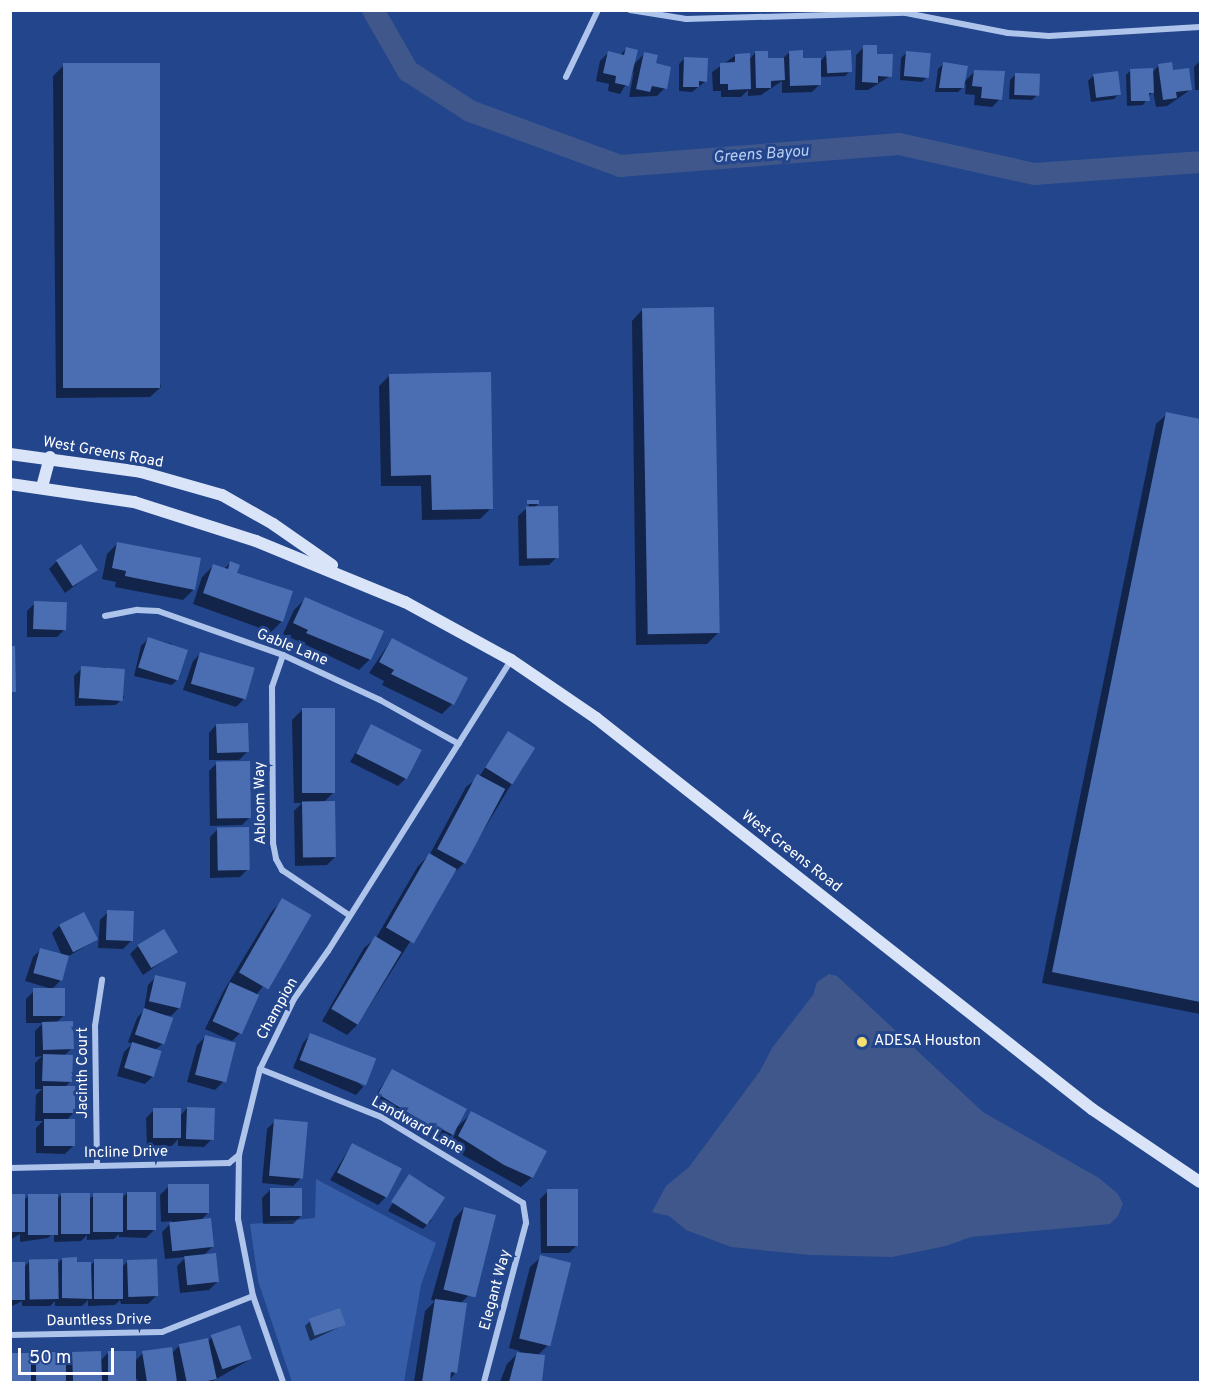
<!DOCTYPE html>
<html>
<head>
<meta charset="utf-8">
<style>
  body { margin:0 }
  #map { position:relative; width:1211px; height:1393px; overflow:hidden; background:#22458b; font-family:Overpass,sans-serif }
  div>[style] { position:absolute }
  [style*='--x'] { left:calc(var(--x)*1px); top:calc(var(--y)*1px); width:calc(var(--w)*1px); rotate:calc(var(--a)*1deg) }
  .green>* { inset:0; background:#365da8 }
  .water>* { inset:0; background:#3f578b }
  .shadow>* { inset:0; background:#0007 }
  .river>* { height:22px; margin:-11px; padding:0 11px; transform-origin:11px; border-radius:11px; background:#3f578b }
  .building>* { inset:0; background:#4b6eb2; transform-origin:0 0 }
  .street>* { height:6px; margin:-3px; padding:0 3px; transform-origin:3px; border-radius:3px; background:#afc4eb }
  .secondary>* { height:12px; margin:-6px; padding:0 6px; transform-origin:6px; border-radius:6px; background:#dae4f8 }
  .dots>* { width:16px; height:16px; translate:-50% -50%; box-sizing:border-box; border:3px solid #22458b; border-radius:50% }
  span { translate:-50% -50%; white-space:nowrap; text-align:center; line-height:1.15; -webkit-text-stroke:6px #22458b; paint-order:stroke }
  .street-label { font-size:15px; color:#fff }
  .poi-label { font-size:15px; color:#fff }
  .left { translate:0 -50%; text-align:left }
  .water-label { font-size:16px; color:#bbcef2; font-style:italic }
  .frame { position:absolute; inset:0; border:12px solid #fff; pointer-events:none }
  .scale { position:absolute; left:18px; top:1348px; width:96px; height:27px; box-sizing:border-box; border:3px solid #fff; border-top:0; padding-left:8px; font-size:18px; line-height:21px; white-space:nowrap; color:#fff; -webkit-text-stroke:4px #22458b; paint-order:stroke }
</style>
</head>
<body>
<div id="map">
  <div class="green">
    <div style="clip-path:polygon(316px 1179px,436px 1243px,421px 1285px,404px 1382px,292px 1382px,258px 1281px,250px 1224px,315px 1218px)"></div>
  </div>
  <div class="water">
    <div style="clip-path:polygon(829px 974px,837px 976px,983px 1112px,1099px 1178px,1118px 1194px,1123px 1204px,1118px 1216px,1110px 1224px,971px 1237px,946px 1246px,892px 1257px,810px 1255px,731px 1247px,686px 1230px,669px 1216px,652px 1212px,666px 1186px,689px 1167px,760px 1071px,772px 1048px,813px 995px,817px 982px)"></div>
  </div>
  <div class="shadow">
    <div style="clip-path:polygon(1052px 10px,1077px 10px,1052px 12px)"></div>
    <div style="clip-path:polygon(864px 47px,890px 76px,868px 90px,855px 90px,856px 55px)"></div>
    <div style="clip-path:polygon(626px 49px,633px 65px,644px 54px,654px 65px,665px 88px,657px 96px,629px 97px,634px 71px,620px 94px,608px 91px,609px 84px,596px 81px,600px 61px,608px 53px,620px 55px)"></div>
    <div style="clip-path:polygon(790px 52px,802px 60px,822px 60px,827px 53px,850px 71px,845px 76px,820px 77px,820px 84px,812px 92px,782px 93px,782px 81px,761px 95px,748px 96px,748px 90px,741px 97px,721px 97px,721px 91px,713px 91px,712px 72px,736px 55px,749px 60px,755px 53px,766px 60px,782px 59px)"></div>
    <div style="clip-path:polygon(906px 53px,927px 77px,922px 82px,900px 80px,901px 58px)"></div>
    <div style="clip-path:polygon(684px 59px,706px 81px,692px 92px,679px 91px,679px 64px)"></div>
    <div style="clip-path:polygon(1199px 62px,1200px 90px,1195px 90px,1194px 67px)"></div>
    <div style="clip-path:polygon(943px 64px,963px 83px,975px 71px,1000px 99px,992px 107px,974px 105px,975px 95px,965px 94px,966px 84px,958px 92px,935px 92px,938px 69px)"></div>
    <div style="clip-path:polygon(64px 65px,161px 387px,150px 397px,56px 398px,53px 76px)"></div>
    <div style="clip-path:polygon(1159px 65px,1190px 90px,1167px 106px,1156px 107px,1153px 91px,1143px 105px,1127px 106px,1126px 75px,1131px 70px,1152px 73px)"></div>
    <div style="clip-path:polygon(1015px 75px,1037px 95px,1032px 100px,1009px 99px,1010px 80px)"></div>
    <div style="clip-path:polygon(1093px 76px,1119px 94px,1114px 99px,1091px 102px,1088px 81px)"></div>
    <div style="clip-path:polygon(642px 310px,718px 633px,707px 644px,636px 645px,632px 321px)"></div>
    <div style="clip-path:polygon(390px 375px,491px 508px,480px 519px,422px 520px,421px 486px,381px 486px,379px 386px)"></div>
    <div style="clip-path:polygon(1167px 414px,1200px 420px,1200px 1014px,1042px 983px,1156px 424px)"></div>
    <div style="clip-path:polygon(528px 502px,538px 504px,534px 508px,557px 557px,549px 565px,519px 566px,518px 516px,529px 506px)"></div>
    <div style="clip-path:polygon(118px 543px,194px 589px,183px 600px,115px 587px,116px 582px,102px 579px,107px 554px)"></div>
    <div style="clip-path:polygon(57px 561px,96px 570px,65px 593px,49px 569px)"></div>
    <div style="clip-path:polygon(230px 563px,235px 574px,282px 621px,271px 632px,193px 604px,202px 577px,213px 566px,224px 569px)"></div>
    <div style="clip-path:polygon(305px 599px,370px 659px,359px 670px,283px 634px,294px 610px)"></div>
    <div style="clip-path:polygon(35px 603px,65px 629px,57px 637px,27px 637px,27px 611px)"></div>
    <div style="clip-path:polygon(149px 638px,172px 644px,180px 677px,172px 685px,134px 676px,141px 646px)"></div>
    <div style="clip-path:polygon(392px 639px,452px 704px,442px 714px,382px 685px,384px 681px,369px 673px)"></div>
    <div style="clip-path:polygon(200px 654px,244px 699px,236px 707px,183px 690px,193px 661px)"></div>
    <div style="clip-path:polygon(106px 667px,124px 697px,116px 705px,75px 706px,74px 676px,82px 668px)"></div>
    <div style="clip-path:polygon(303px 709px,334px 792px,323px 803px,335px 857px,327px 865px,295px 866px,294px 811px,302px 803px,294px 803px,292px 720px)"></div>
    <div style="clip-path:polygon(216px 725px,247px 752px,239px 760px,209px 760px,209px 733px)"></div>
    <div style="clip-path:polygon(372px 726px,406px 778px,398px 786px,350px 762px)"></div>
    <div style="clip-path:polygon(508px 733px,512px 783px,464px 863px,453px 874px,358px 1024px,347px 1035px,322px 1021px,364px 948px,376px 938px,418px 866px,430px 854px,466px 787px,479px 777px)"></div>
    <div style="clip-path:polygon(217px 763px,250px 817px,242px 825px,210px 826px,209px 771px)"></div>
    <div style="clip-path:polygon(218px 829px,248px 869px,240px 877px,210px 878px,210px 837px)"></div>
    <div style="clip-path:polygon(283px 900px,309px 915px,284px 960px,256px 995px,240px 1033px,232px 1041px,205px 1029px,223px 992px,272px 911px)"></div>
    <div style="clip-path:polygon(108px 912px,131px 941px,123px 949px,98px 948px,100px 920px)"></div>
    <div style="clip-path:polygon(60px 925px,96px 940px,67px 957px,60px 981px,52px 989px,25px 981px,33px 957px,41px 949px,62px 956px,52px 933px)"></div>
    <div style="clip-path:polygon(138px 946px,176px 952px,143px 975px,130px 954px)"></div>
    <div style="clip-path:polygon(156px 977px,179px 1008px,171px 1016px,161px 1014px,162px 1044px,155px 1050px,153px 1076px,145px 1084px,117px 1076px,124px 1052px,132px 1044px,128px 1042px,137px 1018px,144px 1010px,148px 985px)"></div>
    <div style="clip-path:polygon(34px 991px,64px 1015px,56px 1023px,72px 1048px,64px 1056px,71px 1081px,64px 1088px,73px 1113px,66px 1121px,73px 1146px,65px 1154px,36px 1153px,36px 1128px,43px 1121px,35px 1121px,36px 1095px,42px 1089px,35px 1089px,35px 1063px,42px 1056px,35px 1057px,35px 1031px,43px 1023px,26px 1023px,26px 999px)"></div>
    <div style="clip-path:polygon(310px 1035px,363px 1087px,356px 1095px,293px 1068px,303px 1043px)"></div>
    <div style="clip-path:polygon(205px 1037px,223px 1082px,215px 1090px,187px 1082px,197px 1045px)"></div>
    <div style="clip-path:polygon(392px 1071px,456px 1128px,472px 1113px,532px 1177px,521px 1187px,448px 1147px,457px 1130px,441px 1145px,369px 1105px)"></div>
    <div style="clip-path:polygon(187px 1108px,212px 1139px,204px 1147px,178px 1146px,178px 1139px,172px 1146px,147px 1147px,146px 1118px,154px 1110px,179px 1117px)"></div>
    <div style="clip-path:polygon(275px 1121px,301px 1178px,293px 1186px,262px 1183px,267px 1129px)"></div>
    <div style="clip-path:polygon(352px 1144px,386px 1197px,378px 1205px,330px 1180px)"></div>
    <div style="clip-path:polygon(409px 1176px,430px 1187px,431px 1221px,423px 1229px,388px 1211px)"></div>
    <div style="clip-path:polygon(168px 1187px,208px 1213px,200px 1221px,212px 1247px,203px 1256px,217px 1282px,209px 1290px,180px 1293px,177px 1266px,186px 1257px,165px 1259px,162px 1232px,173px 1221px,161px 1222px,160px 1195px)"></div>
    <div style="clip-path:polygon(270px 1190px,301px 1216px,293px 1224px,263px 1224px,262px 1198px)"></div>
    <div style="clip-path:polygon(548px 1191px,577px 1245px,569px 1253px,541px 1253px,540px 1199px)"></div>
    <div style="clip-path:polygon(127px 1193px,154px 1230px,146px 1238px,119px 1237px,119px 1234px,114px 1239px,87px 1240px,87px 1235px,81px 1241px,54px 1242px,54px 1232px,48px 1238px,20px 1242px,20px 1234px,10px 1240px,10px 1196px,23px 1201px,29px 1195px,56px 1200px,61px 1195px,88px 1200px,94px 1195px,121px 1199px)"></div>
    <div style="clip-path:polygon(464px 1208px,468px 1296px,460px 1304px,455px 1373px,448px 1382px,414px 1382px,425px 1311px,435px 1301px,431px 1300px,454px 1219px)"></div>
    <div style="clip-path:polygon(541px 1257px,548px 1345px,537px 1356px,544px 1356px,540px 1382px,500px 1382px,507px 1364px,520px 1351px,509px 1348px,530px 1267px)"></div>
    <div style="clip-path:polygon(62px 1259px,90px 1266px,95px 1261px,122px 1267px,128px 1261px,156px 1296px,148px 1304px,121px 1304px,120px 1300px,115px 1305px,88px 1306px,88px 1300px,82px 1306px,55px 1306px,55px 1301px,50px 1306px,22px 1306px,22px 1301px,10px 1307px,10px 1262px,24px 1263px,24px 1267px,30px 1261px,57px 1264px)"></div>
    <div style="clip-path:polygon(310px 1321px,344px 1325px,310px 1341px,305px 1326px)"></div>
    <div style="clip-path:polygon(212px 1337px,251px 1359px,211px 1382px,138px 1382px,137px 1378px,135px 1382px,10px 1382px,10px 1354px,29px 1361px,37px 1354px,65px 1361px,72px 1353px,100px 1361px,108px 1353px,135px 1361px,143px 1353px,171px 1354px,179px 1346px,207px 1342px)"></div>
  </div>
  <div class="river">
    <div style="--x:373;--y:10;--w:70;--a:60.2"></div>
    <div style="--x:408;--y:71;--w:74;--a:32.8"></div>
    <div style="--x:470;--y:111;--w:160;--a:20.1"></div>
    <div style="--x:620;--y:166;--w:280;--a:-4.5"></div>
    <div style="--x:899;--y:144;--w:138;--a:12.5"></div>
    <div style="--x:1034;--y:174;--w:166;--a:-4.1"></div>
  </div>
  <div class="building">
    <div style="clip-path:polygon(863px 45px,877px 45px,877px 54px,893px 54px,892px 77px,878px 76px,878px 83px,862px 82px)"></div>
    <div style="clip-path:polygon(626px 47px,638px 50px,629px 86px,615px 83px,616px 76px,603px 73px,608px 51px,624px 55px)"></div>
    <div style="clip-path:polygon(803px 50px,803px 58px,821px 58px,821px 85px,790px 86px,789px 51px)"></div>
    <div style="left:851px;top:50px;width:22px;height:25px;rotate:87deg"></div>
    <div style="clip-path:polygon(755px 51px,768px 51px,768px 58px,784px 58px,785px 80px,771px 81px,771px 88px,756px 88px)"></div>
    <div style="left:906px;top:51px;width:25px;height:25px;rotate:5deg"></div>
    <div style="clip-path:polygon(644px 52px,658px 55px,656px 63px,671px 67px,667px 89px,652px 86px,650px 92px,636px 89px)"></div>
    <div style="clip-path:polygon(750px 53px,751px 89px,728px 90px,728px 84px,720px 84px,720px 63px,735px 62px,735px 54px)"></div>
    <div style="clip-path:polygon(684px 57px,708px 58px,707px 82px,699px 81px,699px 87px,683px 87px)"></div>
    <div style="clip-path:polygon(943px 62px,968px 66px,964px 88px,939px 88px)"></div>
    <div style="clip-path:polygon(1172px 62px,1173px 70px,1189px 68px,1192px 90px,1176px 92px,1177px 98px,1163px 100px,1158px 64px)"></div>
    <div style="left:63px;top:63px;width:97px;height:325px"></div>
    <div style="clip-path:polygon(1153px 68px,1154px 93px,1149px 93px,1150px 101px,1131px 101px,1130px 69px)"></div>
    <div style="clip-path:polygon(974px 70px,1005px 71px,1002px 100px,981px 98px,982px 87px,972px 86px)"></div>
    <div style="left:1118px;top:71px;width:24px;height:25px;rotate:83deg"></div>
    <div style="left:1015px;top:73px;width:25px;height:22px;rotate:2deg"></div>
    <div style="left:714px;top:307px;width:326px;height:72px;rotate:89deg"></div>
    <div style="clip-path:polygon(491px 372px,493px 509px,432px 510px,431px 475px,391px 476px,389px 374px)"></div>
    <div style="clip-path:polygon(1166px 412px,1200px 419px,1200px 1002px,1052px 972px)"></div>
    <div style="left:527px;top:500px;width:12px;height:4px"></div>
    <div style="left:558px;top:506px;width:52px;height:32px;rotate:89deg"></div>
    <div style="clip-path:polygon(117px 542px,201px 558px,195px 590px,125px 576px,126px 571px,112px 568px)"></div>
    <div style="left:81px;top:544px;width:31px;height:30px;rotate:57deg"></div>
    <div style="clip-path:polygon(230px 561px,240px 565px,237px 573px,293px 591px,283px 622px,203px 593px,213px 564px,228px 569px)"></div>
    <div style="clip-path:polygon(305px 597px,384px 631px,371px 660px,306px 633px,308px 630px,293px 623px)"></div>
    <div style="left:34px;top:601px;width:33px;height:28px;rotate:2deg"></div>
    <div style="left:148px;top:637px;width:42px;height:32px;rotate:18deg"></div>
    <div style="clip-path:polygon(392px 638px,468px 678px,454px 705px,391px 674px,394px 670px,379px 662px)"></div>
    <div style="clip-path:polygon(10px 646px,15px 646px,16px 692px,10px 692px)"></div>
    <div style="left:200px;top:652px;width:57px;height:33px;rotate:16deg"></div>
    <div style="left:81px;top:666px;width:44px;height:32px;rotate:4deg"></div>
    <div style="left:302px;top:708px;width:33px;height:85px"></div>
    <div style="left:248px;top:723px;width:29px;height:32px;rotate:88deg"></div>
    <div style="left:371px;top:724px;width:57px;height:33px;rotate:27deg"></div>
    <div style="left:508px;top:731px;width:32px;height:43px;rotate:32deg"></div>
    <div style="left:250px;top:761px;width:57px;height:34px;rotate:89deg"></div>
    <div style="left:477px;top:774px;width:32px;height:85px;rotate:28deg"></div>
    <div style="left:335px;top:801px;width:56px;height:33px;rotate:89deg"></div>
    <div style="left:249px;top:827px;width:43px;height:32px;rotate:89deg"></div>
    <div style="left:429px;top:853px;width:32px;height:86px;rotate:30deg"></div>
    <div style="left:282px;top:898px;width:34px;height:86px;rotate:30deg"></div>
    <div style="left:107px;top:910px;width:27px;height:30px;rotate:2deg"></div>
    <div style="left:84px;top:912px;width:31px;height:28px;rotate:63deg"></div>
    <div style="left:164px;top:929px;width:27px;height:31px;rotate:59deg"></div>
    <div style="left:375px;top:936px;width:31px;height:85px;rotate:31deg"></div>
    <div style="left:40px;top:948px;width:30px;height:26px;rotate:15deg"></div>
    <div style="left:155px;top:975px;width:32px;height:27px;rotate:13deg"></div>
    <div style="left:230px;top:982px;width:32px;height:43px;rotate:24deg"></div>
    <div style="left:65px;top:988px;width:28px;height:32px;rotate:90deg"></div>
    <div style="left:144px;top:1008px;width:31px;height:28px;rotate:19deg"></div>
    <div style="left:73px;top:1021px;width:28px;height:31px;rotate:88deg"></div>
    <div style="left:310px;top:1033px;width:71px;height:29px;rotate:21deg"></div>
    <div style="left:205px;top:1035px;width:32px;height:41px;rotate:14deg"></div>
    <div style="left:132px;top:1042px;width:31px;height:27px;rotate:17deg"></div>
    <div style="left:43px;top:1054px;width:30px;height:27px;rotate:2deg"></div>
    <div style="clip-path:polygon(392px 1069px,467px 1109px,453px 1135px,440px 1128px,438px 1131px,378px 1094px)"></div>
    <div style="left:43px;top:1086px;width:32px;height:27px"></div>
    <div style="left:187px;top:1107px;width:28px;height:32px;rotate:2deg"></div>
    <div style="left:181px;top:1108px;width:30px;height:28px;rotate:90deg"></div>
    <div style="clip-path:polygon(471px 1111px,547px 1151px,533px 1178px,504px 1165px,458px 1136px)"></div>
    <div style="left:44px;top:1119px;width:31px;height:27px"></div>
    <div style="left:274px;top:1119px;width:34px;height:57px;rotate:5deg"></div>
    <div style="left:352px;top:1143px;width:56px;height:33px;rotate:27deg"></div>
    <div style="left:409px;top:1174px;width:43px;height:33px;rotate:33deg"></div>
    <div style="left:209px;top:1184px;width:29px;height:41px;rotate:90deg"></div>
    <div style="left:302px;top:1188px;width:28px;height:32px;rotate:90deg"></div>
    <div style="left:547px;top:1189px;width:31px;height:57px"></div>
    <div style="left:127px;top:1192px;width:29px;height:38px"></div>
    <div style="left:61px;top:1193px;width:29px;height:41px"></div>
    <div style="left:93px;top:1193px;width:30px;height:39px"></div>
    <div style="left:10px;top:1194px;width:15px;height:38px"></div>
    <div style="left:28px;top:1194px;width:30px;height:41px"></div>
    <div style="left:464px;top:1207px;width:33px;height:85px;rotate:14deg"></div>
    <div style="left:211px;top:1218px;width:29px;height:42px;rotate:84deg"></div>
    <div style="left:216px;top:1253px;width:29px;height:32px;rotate:84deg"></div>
    <div style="left:540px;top:1255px;width:32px;height:86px;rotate:14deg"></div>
    <div style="clip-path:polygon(77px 1257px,77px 1262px,91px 1262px,92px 1299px,62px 1298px,62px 1258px)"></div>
    <div style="left:58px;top:1259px;width:40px;height:29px;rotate:89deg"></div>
    <div style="left:94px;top:1259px;width:29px;height:40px"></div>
    <div style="left:157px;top:1259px;width:37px;height:30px;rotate:88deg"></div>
    <div style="left:10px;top:1262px;width:15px;height:38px"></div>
    <div style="clip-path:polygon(435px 1299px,467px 1303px,457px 1373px,451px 1372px,450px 1382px,422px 1382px)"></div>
    <div style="left:340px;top:1308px;width:18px;height:33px;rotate:71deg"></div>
    <div style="left:240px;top:1325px;width:36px;height:31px;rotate:71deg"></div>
    <div style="left:208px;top:1338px;width:42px;height:30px;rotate:78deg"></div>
    <div style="clip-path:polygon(172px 1347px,177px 1382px,147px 1382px,142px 1351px)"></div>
    <div style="left:101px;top:1351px;width:31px;height:29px;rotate:88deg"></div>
    <div style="left:108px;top:1351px;width:28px;height:31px"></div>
    <div style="left:36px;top:1352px;width:30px;height:30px"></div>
    <div style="clip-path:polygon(517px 1352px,545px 1355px,542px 1382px,509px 1382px)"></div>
    <div style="left:10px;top:1353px;width:21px;height:29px"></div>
  </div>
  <div class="street">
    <div style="--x:630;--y:10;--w:57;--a:9.1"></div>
    <div style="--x:686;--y:19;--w:220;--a:-1.6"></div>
    <div style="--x:906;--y:13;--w:104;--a:11.1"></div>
    <div style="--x:1008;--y:33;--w:41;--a:4.2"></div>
    <div style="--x:1049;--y:36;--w:151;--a:-3.4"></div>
    <div style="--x:566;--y:77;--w:74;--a:-64.5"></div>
    <div style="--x:105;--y:616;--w:33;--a:-11"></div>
    <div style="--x:137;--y:610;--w:21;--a:3"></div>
    <div style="--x:158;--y:611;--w:133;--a:19.4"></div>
    <div style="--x:283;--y:655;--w:107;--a:24.9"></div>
    <div style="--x:380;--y:700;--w:90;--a:29.1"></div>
    <div style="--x:283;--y:655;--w:34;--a:109"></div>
    <div style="--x:272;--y:687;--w:156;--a:89.6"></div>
    <div style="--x:273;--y:843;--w:16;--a:79"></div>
    <div style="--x:276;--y:859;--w:13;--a:61"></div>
    <div style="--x:282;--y:870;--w:81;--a:33.9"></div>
    <div style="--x:260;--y:1069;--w:130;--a:21.6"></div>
    <div style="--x:381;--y:1117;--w:166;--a:31.2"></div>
    <div style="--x:523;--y:1203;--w:20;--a:81"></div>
    <div style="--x:526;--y:1223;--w:164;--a:104.8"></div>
    <div style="--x:97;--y:1166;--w:140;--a:-90.8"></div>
    <div style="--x:95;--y:1026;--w:47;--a:-81.3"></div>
    <div style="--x:10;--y:1168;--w:219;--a:-1.3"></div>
    <div style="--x:229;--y:1163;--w:13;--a:-39"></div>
    <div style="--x:10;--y:1335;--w:152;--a:-1.1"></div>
    <div style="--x:162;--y:1332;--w:98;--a:-21.6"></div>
    <div style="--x:283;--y:1382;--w:91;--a:-109.2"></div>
    <div style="--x:253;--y:1296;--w:78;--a:-101"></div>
    <div style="--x:238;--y:1219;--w:64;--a:-89.1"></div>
    <div style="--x:239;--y:1155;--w:89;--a:-76.3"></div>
    <div style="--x:260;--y:1069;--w:78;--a:-64.1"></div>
    <div style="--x:294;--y:999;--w:59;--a:-54.7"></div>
    <div style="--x:328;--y:951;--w:344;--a:-57.8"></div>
  </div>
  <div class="secondary">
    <div style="--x:10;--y:454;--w:132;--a:7.8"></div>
    <div style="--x:141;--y:472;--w:84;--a:15.9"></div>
    <div style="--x:222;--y:495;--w:59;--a:29.6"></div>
    <div style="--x:273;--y:524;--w:72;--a:34.8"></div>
    <div style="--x:10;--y:484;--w:125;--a:8.3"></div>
    <div style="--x:134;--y:502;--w:128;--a:17.7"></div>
    <div style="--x:256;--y:541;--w:161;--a:22.3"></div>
    <div style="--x:405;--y:602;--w:121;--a:28.7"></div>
    <div style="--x:511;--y:660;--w:103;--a:34.3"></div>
    <div style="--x:596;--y:718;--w:632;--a:38.25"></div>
    <div style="--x:1092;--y:1109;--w:130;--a:34.1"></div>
    <div style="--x:42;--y:487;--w:31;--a:-75"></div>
  </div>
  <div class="dots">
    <div style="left:862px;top:1042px;background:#f7de71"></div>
  </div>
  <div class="street-label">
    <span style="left:103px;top:453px;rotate:10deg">West Greens Road</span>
    <span style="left:292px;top:648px;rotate:22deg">Gable Lane</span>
    <span style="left:261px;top:803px;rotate:-91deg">Abloom Way</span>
    <span style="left:791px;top:852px;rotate:38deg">West Greens Road</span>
    <span style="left:278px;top:1009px;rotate:-61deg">Champion</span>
    <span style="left:84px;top:1073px;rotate:-90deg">Jacinth Court</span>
    <span style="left:417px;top:1126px;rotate:29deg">Landward Lane</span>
    <span style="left:126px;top:1153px;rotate:-1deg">Incline Drive</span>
    <span style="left:496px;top:1290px;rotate:-75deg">Elegant Way</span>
    <span style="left:99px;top:1321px;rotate:-1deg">Dauntless Drive</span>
  </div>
  <div class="poi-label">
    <span class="left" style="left:874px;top:1042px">ADESA Houston</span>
  </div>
  <div class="water-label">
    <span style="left:761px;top:155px;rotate:-4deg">Greens Bayou</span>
  </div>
  <div class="frame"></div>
  <div class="scale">50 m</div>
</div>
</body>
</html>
